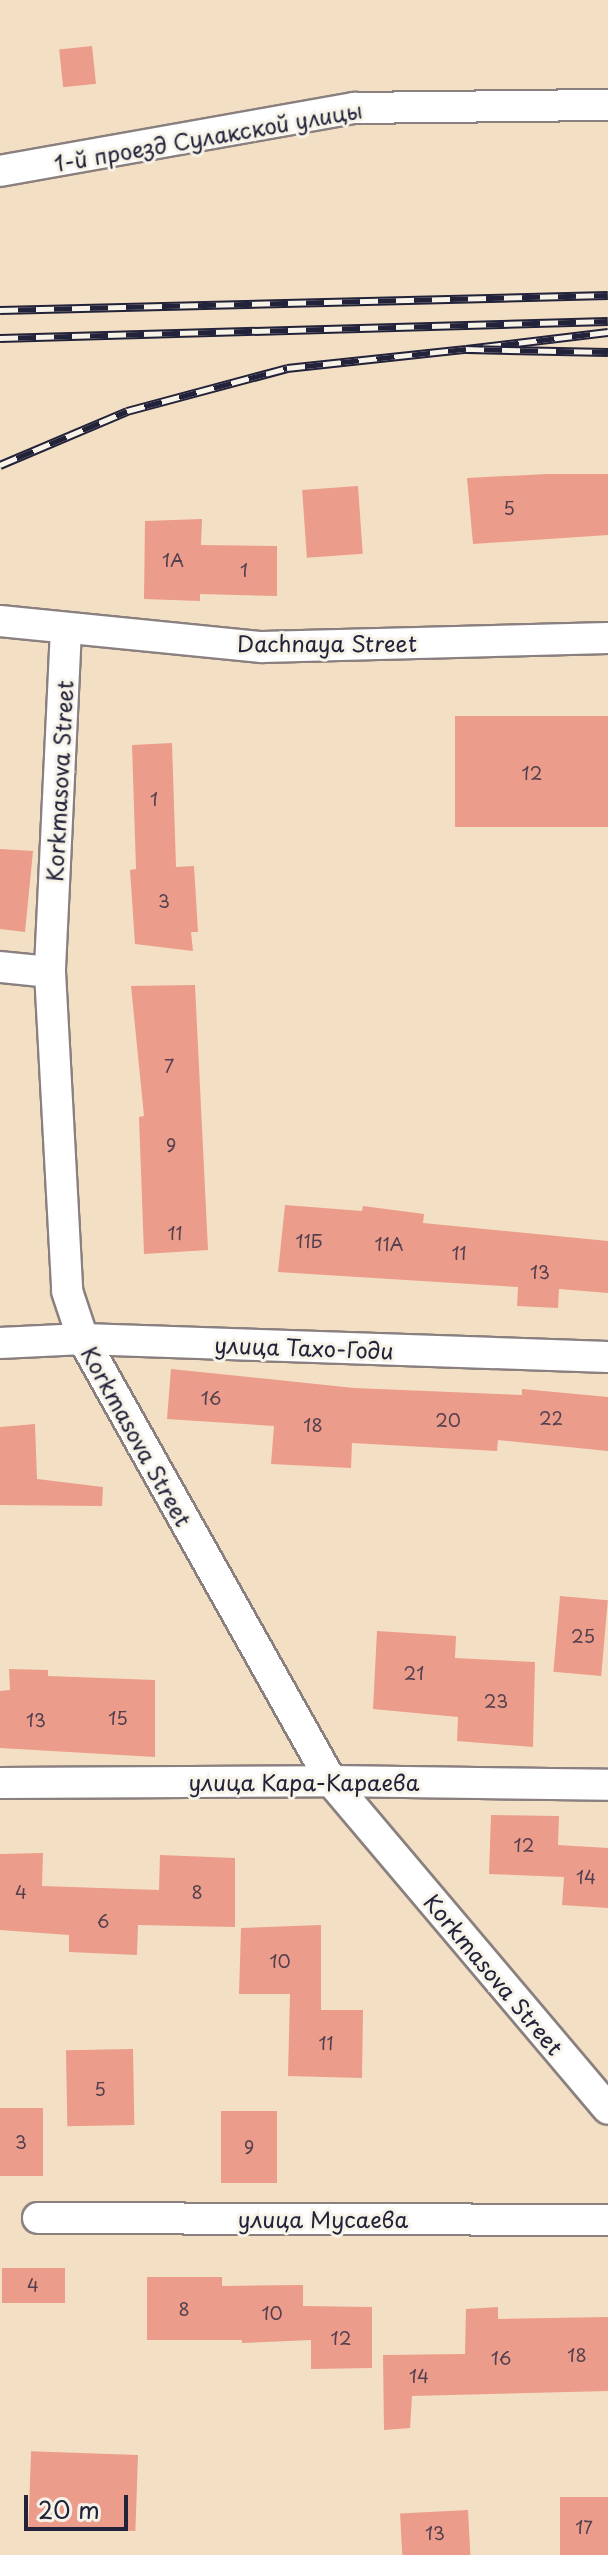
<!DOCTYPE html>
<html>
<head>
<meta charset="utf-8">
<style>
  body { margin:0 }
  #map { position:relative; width:608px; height:2555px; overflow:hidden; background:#f3dfc3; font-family:"Playpen Sans",sans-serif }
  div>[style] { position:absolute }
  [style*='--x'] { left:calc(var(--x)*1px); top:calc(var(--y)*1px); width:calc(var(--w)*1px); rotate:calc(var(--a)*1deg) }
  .building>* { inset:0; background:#ec9c8a; transform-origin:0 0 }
  .roads { filter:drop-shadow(2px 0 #8a807f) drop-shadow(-2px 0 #8a807f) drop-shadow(0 2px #8a807f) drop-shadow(0 -2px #8a807f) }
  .street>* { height:30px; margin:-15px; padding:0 15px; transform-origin:15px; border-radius:15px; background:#fff }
  .rail>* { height:9px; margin-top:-4.5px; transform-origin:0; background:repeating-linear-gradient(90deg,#f7f3e8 0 18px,#22223b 0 36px); box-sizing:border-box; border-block:2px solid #22223b }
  span { translate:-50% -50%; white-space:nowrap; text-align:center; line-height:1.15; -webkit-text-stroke:6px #f7f3e8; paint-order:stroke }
  .number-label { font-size:18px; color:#54404f }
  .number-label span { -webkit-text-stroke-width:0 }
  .street-label { font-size:22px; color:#22223b }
  .scale { position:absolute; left:24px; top:2495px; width:104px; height:36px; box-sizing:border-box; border:4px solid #22223b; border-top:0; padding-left:10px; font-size:24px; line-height:28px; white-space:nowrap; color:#22223b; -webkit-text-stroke:6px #f7f3e8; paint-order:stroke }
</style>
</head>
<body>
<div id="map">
  <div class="building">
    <div style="left:92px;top:46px;width:38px;height:33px;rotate:84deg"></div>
    <div style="clip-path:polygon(547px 474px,608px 474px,608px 535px,473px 544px,467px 478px)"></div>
    <div style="left:358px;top:486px;width:68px;height:56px;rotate:86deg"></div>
    <div style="clip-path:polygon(202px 519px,201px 545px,277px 546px,277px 596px,200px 594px,200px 601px,144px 599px,145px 521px)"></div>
    <div style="left:608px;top:716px;width:111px;height:153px;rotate:90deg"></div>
    <div style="clip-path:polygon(172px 743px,176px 867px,194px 866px,198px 932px,191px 932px,193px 951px,135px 944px,130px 870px,136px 869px,132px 745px)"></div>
    <div style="clip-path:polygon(0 849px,33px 851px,25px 932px,0 929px)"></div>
    <div style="clip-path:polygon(195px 985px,208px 1250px,144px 1254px,139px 1117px,144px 1116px,131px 986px)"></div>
    <div style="clip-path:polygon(285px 1205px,362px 1211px,363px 1206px,424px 1214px,423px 1223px,608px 1241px,608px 1293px,559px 1289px,558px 1308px,517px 1306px,518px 1287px,278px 1272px)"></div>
    <div style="clip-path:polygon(171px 1369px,354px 1388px,522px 1395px,522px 1389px,608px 1397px,608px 1451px,498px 1440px,497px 1451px,352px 1443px,351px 1468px,271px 1464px,274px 1426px,167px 1419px)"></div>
    <div style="clip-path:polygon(35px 1424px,37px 1479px,103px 1487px,102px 1506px,0 1505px,0 1427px)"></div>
    <div style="left:560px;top:1596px;width:48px;height:76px;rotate:5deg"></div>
    <div style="clip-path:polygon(377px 1631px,456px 1636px,455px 1658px,535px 1662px,533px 1747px,457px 1741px,458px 1717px,373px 1709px)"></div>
    <div style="clip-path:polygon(9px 1669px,48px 1670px,48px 1676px,155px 1680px,155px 1757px,0 1748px,0 1691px,10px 1690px)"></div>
    <div style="clip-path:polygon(491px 1815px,559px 1816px,558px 1845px,608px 1848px,608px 1908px,562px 1905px,564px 1877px,489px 1874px)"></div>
    <div style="clip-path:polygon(43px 1853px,42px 1886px,159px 1890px,160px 1855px,235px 1858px,235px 1927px,138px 1925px,137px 1955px,69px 1952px,69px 1935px,0 1930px,0 1854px)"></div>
    <div style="clip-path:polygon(321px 1925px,321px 2010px,363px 2010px,362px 2078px,288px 2076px,290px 1994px,239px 1994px,241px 1928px)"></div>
    <div style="left:133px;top:2049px;width:76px;height:67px;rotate:89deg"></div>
    <div style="left:0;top:2108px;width:43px;height:68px"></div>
    <div style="left:221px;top:2111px;width:56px;height:72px"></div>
    <div style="left:2px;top:2268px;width:63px;height:35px"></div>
    <div style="clip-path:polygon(147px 2277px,222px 2277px,222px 2286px,303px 2285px,303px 2306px,372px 2307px,372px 2368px,311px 2369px,311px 2340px,242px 2343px,242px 2340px,147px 2340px)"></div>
    <div style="clip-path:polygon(498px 2307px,498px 2319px,608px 2317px,608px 2391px,412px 2396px,410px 2428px,384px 2430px,383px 2355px,465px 2354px,466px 2309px)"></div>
    <div style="left:138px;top:2455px;width:76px;height:107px;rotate:92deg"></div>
    <div style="left:608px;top:2497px;width:58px;height:48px;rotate:90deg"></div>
    <div style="left:468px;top:2510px;width:45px;height:68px;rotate:87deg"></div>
  </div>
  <div class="roads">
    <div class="street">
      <div style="--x:0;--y:171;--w:360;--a:-10.1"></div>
      <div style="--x:354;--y:108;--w:254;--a:-0.7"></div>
      <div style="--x:0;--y:621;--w:263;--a:5.7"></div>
      <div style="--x:262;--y:647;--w:346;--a:-1.5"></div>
      <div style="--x:66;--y:629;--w:343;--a:92.7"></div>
      <div style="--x:50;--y:972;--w:319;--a:86.9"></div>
      <div style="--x:67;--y:1291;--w:51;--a:71.6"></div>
      <div style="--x:83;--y:1339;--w:507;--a:60.7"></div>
      <div style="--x:331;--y:1781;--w:429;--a:49.8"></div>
      <div style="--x:0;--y:967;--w:50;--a:5.7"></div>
      <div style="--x:0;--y:1343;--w:83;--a:-2.8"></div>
      <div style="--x:83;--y:1339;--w:525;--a:1.96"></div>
      <div style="--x:0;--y:1783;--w:331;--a:-0.3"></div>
      <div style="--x:331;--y:1781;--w:277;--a:0.8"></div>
      <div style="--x:38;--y:2218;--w:570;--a:0.2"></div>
    </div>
  </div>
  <div class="rail">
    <div style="--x:0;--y:310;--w:608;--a:-1.41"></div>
    <div style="--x:608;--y:332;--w:143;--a:173.2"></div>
    <div style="--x:466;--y:349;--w:142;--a:1.2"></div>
    <div style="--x:0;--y:338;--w:608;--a:-1.6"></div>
    <div style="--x:0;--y:465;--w:138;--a:-23"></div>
    <div style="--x:127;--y:411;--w:166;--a:-15"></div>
    <div style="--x:287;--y:368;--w:180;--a:-6.1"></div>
  </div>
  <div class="number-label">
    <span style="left:509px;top:508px">5</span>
    <span style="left:173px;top:560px">1А</span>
    <span style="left:244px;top:570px">1</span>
    <span style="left:532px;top:773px">12</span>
    <span style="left:154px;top:799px">1</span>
    <span style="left:164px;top:901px">3</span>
    <span style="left:169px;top:1066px">7</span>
    <span style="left:171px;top:1145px">9</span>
    <span style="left:175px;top:1233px">11</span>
    <span style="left:309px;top:1241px">11Б</span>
    <span style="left:389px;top:1244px">11А</span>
    <span style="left:459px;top:1253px">11</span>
    <span style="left:540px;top:1272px">13</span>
    <span style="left:211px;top:1398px">16</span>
    <span style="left:551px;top:1418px">22</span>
    <span style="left:448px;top:1420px">20</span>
    <span style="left:313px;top:1425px">18</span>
    <span style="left:583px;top:1636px">25</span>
    <span style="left:414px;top:1673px">21</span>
    <span style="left:496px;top:1701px">23</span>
    <span style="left:118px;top:1718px">15</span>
    <span style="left:36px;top:1720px">13</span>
    <span style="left:524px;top:1845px">12</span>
    <span style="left:586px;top:1877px">14</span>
    <span style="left:21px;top:1892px">4</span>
    <span style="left:197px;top:1892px">8</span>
    <span style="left:103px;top:1921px">6</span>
    <span style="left:280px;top:1961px">10</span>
    <span style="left:326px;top:2043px">11</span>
    <span style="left:100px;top:2089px">5</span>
    <span style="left:21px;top:2142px">3</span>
    <span style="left:249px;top:2147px">9</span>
    <span style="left:33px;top:2285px">4</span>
    <span style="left:184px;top:2309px">8</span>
    <span style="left:272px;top:2313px">10</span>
    <span style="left:341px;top:2338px">12</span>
    <span style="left:577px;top:2355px">18</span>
    <span style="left:501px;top:2358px">16</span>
    <span style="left:419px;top:2376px">14</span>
    <span style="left:584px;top:2527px">17</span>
    <span style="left:435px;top:2533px">13</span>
  </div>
  <div class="street-label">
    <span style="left:208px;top:136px;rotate:-10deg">1-й проезд Сулакской улицы</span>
    <span style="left:327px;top:643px">Dachnaya Street</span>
    <span style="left:59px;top:781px;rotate:-87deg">Korkmasova Street</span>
    <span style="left:304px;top:1347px;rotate:2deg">улица Тахо-Годи</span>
    <span style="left:137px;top:1436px;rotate:61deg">Korkmasova Street</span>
    <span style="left:304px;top:1782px">улица Кара-Караева</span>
    <span style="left:494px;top:1974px;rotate:50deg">Korkmasova Street</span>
    <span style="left:323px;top:2219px">улица Мусаева</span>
  </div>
  <div class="scale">20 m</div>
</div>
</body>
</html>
